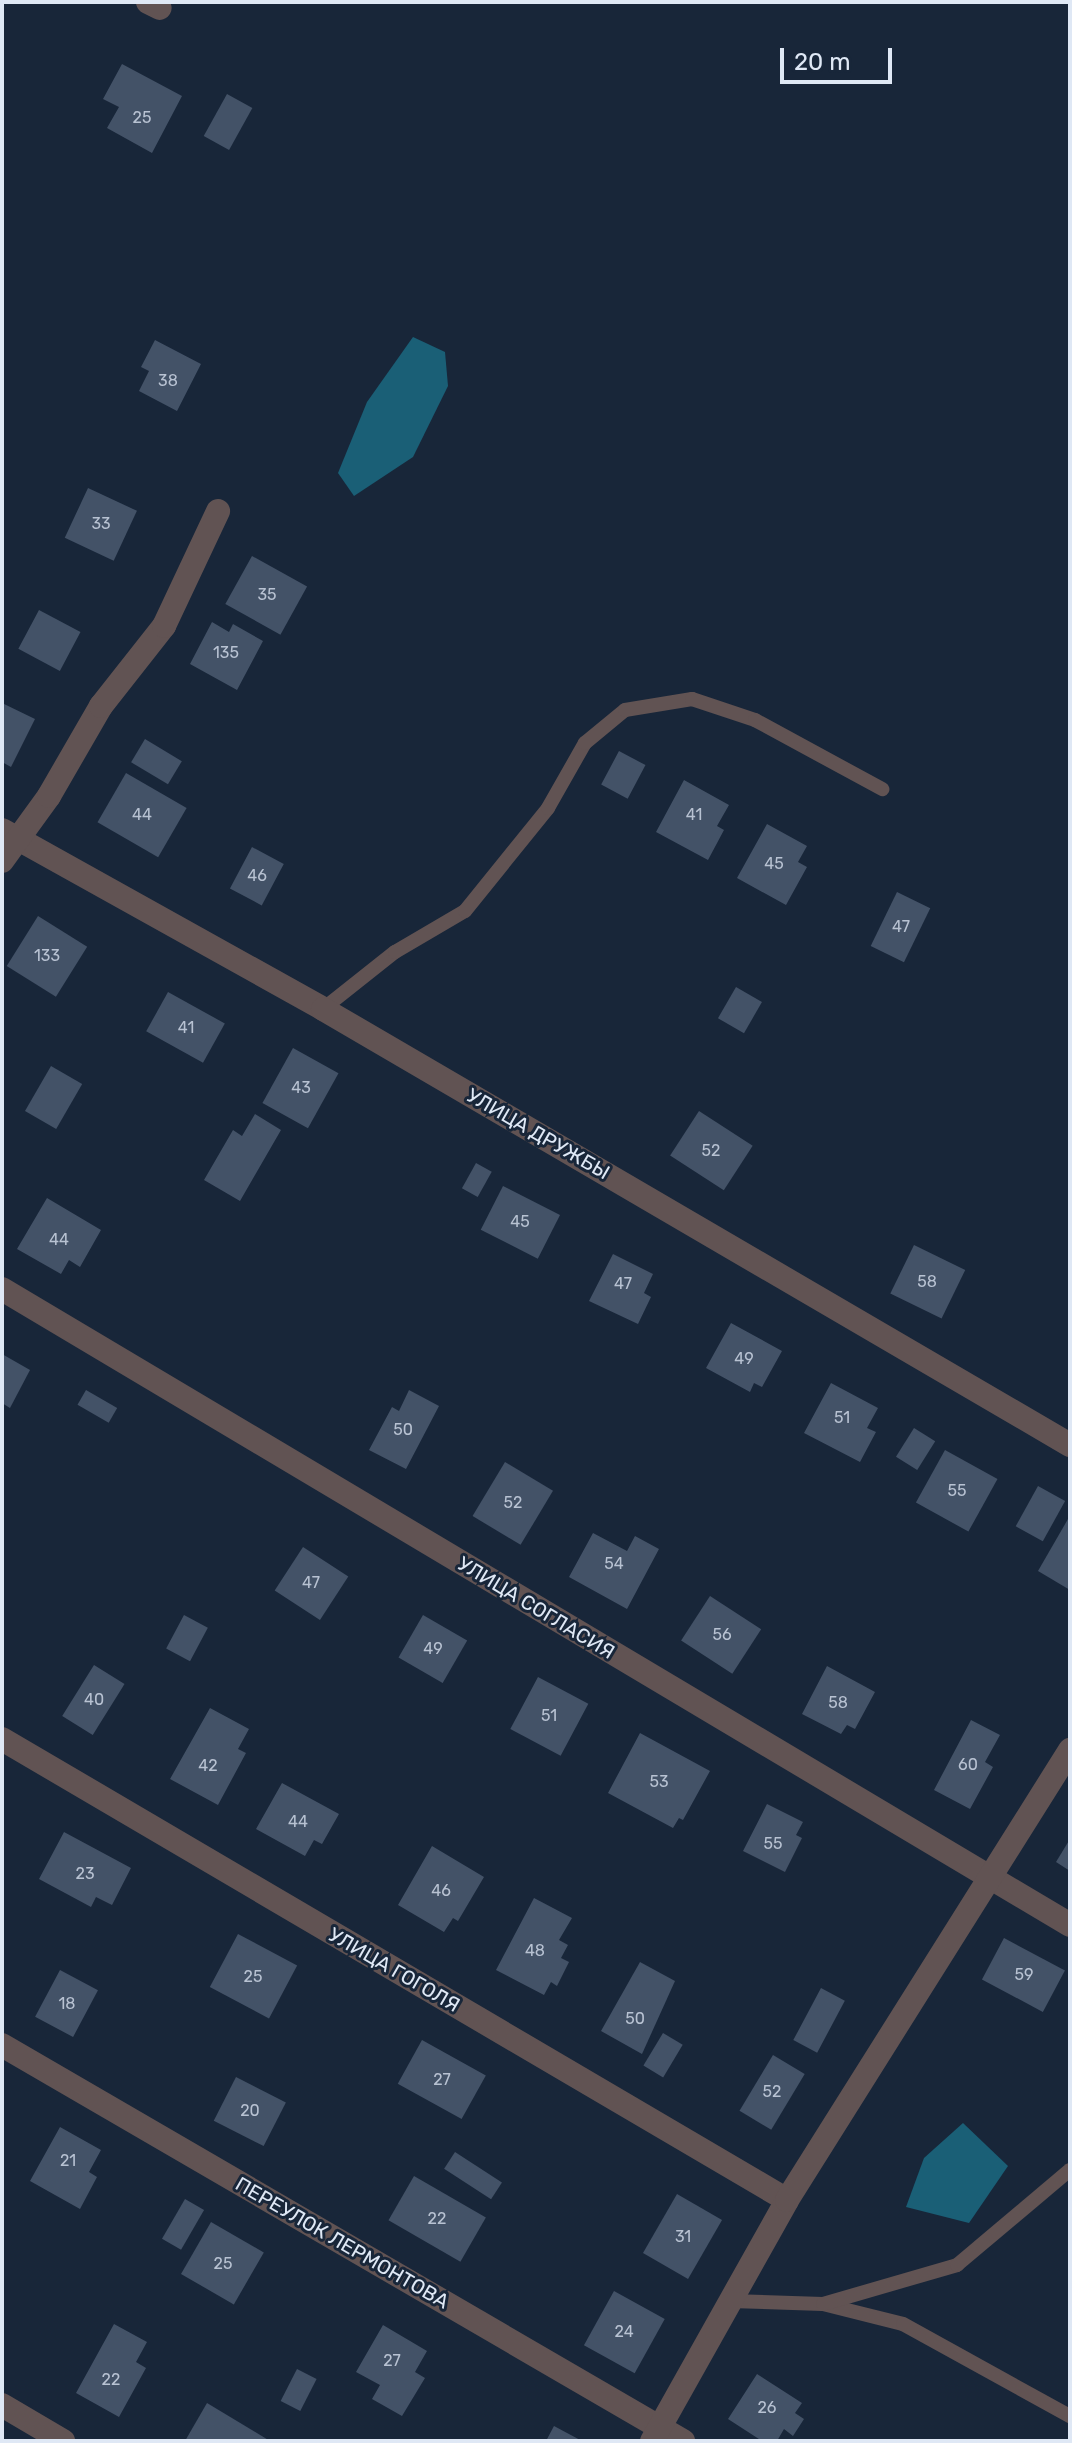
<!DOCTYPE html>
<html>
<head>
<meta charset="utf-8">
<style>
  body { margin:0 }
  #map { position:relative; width:1072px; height:2443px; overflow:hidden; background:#182639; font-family:Rubik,sans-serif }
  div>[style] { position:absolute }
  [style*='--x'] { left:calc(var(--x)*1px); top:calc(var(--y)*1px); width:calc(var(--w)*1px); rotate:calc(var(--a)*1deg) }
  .water>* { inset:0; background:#1a5f76 }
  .building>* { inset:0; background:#435267; transform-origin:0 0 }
  .service>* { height:14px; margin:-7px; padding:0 7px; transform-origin:7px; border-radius:7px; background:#615353 }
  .minor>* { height:24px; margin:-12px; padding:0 12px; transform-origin:12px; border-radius:12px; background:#615353 }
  span { translate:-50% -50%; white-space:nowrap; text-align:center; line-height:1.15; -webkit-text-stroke:6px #182639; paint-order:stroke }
  .number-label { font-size:16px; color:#b8c2d2 }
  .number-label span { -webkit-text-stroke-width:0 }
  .street-label { font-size:20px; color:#dfe8f5 }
  .frame { position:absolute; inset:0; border:4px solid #dfe8f5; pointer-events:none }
  .scale { position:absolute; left:780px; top:48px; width:112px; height:36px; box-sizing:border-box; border:4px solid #dfe8f5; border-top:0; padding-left:10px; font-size:24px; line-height:28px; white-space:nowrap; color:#dfe8f5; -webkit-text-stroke:6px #182639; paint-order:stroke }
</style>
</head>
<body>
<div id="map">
  <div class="water">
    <div style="clip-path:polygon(413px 337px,445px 352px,448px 386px,413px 457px,354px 496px,338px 473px,367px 402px)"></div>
    <div style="clip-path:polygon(963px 2123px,1008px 2166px,969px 2223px,906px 2207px,924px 2158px)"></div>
  </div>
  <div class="building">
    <div style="clip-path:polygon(122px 64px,182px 96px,152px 153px,107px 128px,119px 107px,103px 99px)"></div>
    <div style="left:227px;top:94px;width:29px;height:48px;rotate:29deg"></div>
    <div style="clip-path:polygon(155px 340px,201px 364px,177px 411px,139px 391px,149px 371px,141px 367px)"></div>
    <div style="left:88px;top:488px;width:54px;height:55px;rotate:25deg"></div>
    <div style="left:252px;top:556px;width:63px;height:55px;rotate:29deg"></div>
    <div style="left:39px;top:610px;width:47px;height:44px;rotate:28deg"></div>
    <div style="clip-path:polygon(212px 622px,229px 632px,233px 624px,263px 641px,237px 690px,190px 664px)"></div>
    <div style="clip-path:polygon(2px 703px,35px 719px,11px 767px,2px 762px)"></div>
    <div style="left:145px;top:739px;width:43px;height:27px;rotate:31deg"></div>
    <div style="left:619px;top:751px;width:30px;height:38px;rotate:28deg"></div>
    <div style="left:126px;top:773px;width:70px;height:57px;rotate:30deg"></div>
    <div style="clip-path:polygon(684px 780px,729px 805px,717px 826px,724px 830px,708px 860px,656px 832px)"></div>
    <div style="clip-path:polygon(767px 824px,807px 846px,798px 862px,807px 867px,786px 905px,737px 878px)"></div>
    <div style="left:252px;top:847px;width:36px;height:47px;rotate:28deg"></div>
    <div style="left:897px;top:892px;width:37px;height:60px;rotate:26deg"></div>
    <div style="left:38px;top:916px;width:58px;height:59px;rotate:32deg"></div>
    <div style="left:736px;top:987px;width:30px;height:36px;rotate:30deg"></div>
    <div style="left:168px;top:992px;width:65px;height:45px;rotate:29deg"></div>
    <div style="left:293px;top:1048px;width:52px;height:63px;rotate:29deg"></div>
    <div style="left:51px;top:1066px;width:36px;height:52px;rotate:30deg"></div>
    <div style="left:699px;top:1111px;width:64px;height:53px;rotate:33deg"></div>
    <div style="clip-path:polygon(255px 1114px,281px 1130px,240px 1201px,204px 1180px,233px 1130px,242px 1136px)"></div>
    <div style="left:476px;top:1163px;width:18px;height:29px;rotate:29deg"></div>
    <div style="left:503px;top:1186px;width:64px;height:49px;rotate:27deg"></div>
    <div style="clip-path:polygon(47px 1198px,101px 1230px,80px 1267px,69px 1260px,61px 1274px,17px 1249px)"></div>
    <div style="left:914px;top:1245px;width:57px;height:54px;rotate:26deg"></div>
    <div style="clip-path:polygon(613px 1254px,653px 1274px,644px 1293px,651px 1297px,638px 1324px,589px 1301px)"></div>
    <div style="clip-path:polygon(731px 1323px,782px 1351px,762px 1387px,754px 1383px,750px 1392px,706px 1368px)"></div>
    <div style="clip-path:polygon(2px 1354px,30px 1370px,10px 1408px,2px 1403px)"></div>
    <div style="clip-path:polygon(831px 1383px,878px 1408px,867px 1428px,876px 1432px,860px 1462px,804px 1433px)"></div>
    <div style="left:86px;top:1390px;width:36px;height:17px;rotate:30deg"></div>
    <div style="clip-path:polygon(409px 1390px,439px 1406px,406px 1469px,369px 1450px,392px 1407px,399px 1411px)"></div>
    <div style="left:914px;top:1428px;width:25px;height:34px;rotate:32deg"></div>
    <div style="left:945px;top:1450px;width:60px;height:60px;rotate:29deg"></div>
    <div style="left:505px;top:1462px;width:56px;height:63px;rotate:31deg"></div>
    <div style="left:1038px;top:1486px;width:31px;height:46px;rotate:29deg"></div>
    <div style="clip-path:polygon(1068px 1519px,1070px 1521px,1070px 1590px,1038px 1571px)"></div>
    <div style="clip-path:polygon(593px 1533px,627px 1551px,635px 1536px,659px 1549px,627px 1609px,569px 1577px)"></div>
    <div style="left:303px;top:1547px;width:54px;height:52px;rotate:33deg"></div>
    <div style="left:710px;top:1596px;width:61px;height:53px;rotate:33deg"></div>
    <div style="left:184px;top:1615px;width:27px;height:38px;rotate:28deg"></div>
    <div style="left:423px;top:1615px;width:51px;height:49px;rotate:30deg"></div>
    <div style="left:94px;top:1665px;width:36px;height:60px;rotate:32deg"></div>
    <div style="clip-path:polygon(827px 1666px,875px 1692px,855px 1729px,847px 1725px,841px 1734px,802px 1714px)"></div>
    <div style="left:538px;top:1677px;width:57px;height:59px;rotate:28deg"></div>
    <div style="clip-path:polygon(210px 1708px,249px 1729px,238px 1749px,246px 1753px,218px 1805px,170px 1779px)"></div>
    <div style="clip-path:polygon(971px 1720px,1000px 1735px,985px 1762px,993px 1767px,970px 1809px,934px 1790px)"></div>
    <div style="clip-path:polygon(640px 1733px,710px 1771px,683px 1820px,679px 1818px,673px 1828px,608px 1793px)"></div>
    <div style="clip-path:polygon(282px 1783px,339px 1814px,322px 1844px,314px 1840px,305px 1856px,256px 1829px)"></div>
    <div style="clip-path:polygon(767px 1804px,803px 1822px,796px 1835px,802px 1838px,785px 1872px,743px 1851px)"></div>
    <div style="clip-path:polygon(64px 1832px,131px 1868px,112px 1905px,96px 1897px,91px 1907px,39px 1879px)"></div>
    <div style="clip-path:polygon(1070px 1839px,1070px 1871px,1056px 1862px)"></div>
    <div style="clip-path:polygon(432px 1846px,484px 1877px,458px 1921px,453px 1918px,444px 1932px,398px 1905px)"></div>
    <div style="clip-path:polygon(534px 1898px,572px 1918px,559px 1940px,568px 1945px,561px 1958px,569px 1962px,557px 1986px,551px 1982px,544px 1995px,496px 1970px)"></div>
    <div style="left:238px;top:1934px;width:67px;height:60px;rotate:28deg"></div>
    <div style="left:1004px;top:1938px;width:69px;height:47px;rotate:28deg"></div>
    <div style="clip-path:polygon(640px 1962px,675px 1981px,642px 2054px,601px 2031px)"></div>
    <div style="left:60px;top:1970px;width:43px;height:53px;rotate:28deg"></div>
    <div style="left:821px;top:1988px;width:27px;height:59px;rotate:28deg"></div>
    <div style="left:663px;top:2033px;width:23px;height:38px;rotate:31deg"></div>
    <div style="left:422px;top:2040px;width:73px;height:50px;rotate:29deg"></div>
    <div style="left:773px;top:2055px;width:37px;height:65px;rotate:31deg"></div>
    <div style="left:236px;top:2077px;width:56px;height:49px;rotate:27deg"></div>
    <div style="clip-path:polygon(60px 2127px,101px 2150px,89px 2172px,97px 2177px,80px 2209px,30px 2181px)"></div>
    <div style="left:455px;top:2152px;width:56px;height:20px;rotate:33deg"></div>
    <div style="left:414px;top:2176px;width:83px;height:51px;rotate:30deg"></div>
    <div style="left:677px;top:2194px;width:52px;height:68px;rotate:30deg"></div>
    <div style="left:185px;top:2199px;width:22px;height:46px;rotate:30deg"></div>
    <div style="left:211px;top:2222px;width:61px;height:60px;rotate:30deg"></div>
    <div style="left:614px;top:2291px;width:58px;height:62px;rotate:29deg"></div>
    <div style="clip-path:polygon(114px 2324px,147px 2342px,136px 2362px,146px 2368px,119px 2417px,76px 2393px)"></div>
    <div style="clip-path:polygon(383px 2325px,427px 2351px,415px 2372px,425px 2378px,402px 2416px,372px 2399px,380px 2385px,356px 2372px)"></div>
    <div style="left:297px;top:2369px;width:22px;height:36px;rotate:27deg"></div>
    <div style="clip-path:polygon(757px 2374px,802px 2403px,795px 2413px,804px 2419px,793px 2436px,784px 2429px,777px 2441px,762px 2441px,728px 2419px)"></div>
    <div style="clip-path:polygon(207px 2403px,270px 2441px,185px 2441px)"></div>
    <div style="clip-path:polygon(554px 2426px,582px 2441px,546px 2441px)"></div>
  </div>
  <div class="service">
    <div style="--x:323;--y:1009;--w:92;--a:-38.4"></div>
    <div style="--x:395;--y:952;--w:81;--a:-30.4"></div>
    <div style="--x:465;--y:911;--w:132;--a:-51.1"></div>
    <div style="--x:548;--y:808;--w:75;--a:-60.4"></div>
    <div style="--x:585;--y:743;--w:52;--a:-39.5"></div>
    <div style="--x:625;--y:710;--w:68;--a:-9.3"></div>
    <div style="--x:692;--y:699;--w:66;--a:18.4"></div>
    <div style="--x:755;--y:720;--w:145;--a:28.5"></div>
    <div style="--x:730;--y:2301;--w:93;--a:1.8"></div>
    <div style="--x:823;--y:2304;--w:82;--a:14"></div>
    <div style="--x:903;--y:2324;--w:191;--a:28.9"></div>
    <div style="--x:823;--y:2304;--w:140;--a:-16.2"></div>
    <div style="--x:957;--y:2265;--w:148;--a:-40.1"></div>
  </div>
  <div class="minor">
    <div style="--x:148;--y:2;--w:13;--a:27"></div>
    <div style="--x:2;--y:830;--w:368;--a:29.1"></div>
    <div style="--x:323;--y:1009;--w:865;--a:30.27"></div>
    <div style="--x:2;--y:861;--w:80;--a:-54.1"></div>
    <div style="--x:49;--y:796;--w:104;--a:-60"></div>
    <div style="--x:101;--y:706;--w:102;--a:-51.8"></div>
    <div style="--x:164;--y:626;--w:127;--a:-64.8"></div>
    <div style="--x:2;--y:1289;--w:1243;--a:30.77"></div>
    <div style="--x:2;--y:1739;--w:910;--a:30.42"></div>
    <div style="--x:2;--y:2045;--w:788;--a:30.18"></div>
    <div style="--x:2;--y:2405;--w:71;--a:30.5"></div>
    <div style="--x:652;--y:2441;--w:276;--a:-60.7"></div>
    <div style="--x:787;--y:2200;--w:532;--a:-57.83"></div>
  </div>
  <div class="number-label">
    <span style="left:142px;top:118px">25</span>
    <span style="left:168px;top:381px">38</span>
    <span style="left:101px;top:524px">33</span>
    <span style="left:267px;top:595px">35</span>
    <span style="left:226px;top:653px">135</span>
    <span style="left:142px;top:815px">44</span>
    <span style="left:694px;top:815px">41</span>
    <span style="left:774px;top:864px">45</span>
    <span style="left:257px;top:876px">46</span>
    <span style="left:901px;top:927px">47</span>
    <span style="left:47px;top:956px">133</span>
    <span style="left:186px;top:1028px">41</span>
    <span style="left:301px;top:1088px">43</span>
    <span style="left:711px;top:1151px">52</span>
    <span style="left:520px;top:1222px">45</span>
    <span style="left:59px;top:1240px">44</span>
    <span style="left:927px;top:1282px">58</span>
    <span style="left:623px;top:1284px">47</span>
    <span style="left:744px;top:1359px">49</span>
    <span style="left:842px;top:1418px">51</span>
    <span style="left:403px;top:1430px">50</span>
    <span style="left:957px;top:1491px">55</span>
    <span style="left:513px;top:1503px">52</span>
    <span style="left:614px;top:1564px">54</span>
    <span style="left:311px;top:1583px">47</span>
    <span style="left:722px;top:1635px">56</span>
    <span style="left:433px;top:1649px">49</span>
    <span style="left:94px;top:1700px">40</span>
    <span style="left:838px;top:1703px">58</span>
    <span style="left:549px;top:1716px">51</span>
    <span style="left:968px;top:1765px">60</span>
    <span style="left:208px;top:1766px">42</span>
    <span style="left:659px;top:1782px">53</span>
    <span style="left:298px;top:1822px">44</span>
    <span style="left:773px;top:1844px">55</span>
    <span style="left:85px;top:1874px">23</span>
    <span style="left:441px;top:1891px">46</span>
    <span style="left:535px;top:1951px">48</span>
    <span style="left:1024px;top:1975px">59</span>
    <span style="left:253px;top:1977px">25</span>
    <span style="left:67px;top:2004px">18</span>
    <span style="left:635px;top:2019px">50</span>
    <span style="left:442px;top:2080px">27</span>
    <span style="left:772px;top:2092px">52</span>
    <span style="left:250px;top:2111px">20</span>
    <span style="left:68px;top:2161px">21</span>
    <span style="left:437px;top:2219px">22</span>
    <span style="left:683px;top:2237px">31</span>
    <span style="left:223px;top:2264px">25</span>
    <span style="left:624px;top:2332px">24</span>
    <span style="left:392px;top:2361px">27</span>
    <span style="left:111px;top:2380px">22</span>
    <span style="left:767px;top:2408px">26</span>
  </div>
  <div class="street-label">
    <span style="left:538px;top:1134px;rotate:30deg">УЛИЦА ДРУЖБЫ</span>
    <span style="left:536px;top:1608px;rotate:31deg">УЛИЦА СОГЛАСИЯ</span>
    <span style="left:394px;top:1970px;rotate:30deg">УЛИЦА ГОГОЛЯ</span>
    <span style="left:342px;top:2243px;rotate:30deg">ПЕРЕУЛОК ЛЕРМОНТОВА</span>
  </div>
  <div class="frame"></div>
  <div class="scale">20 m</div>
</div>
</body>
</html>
